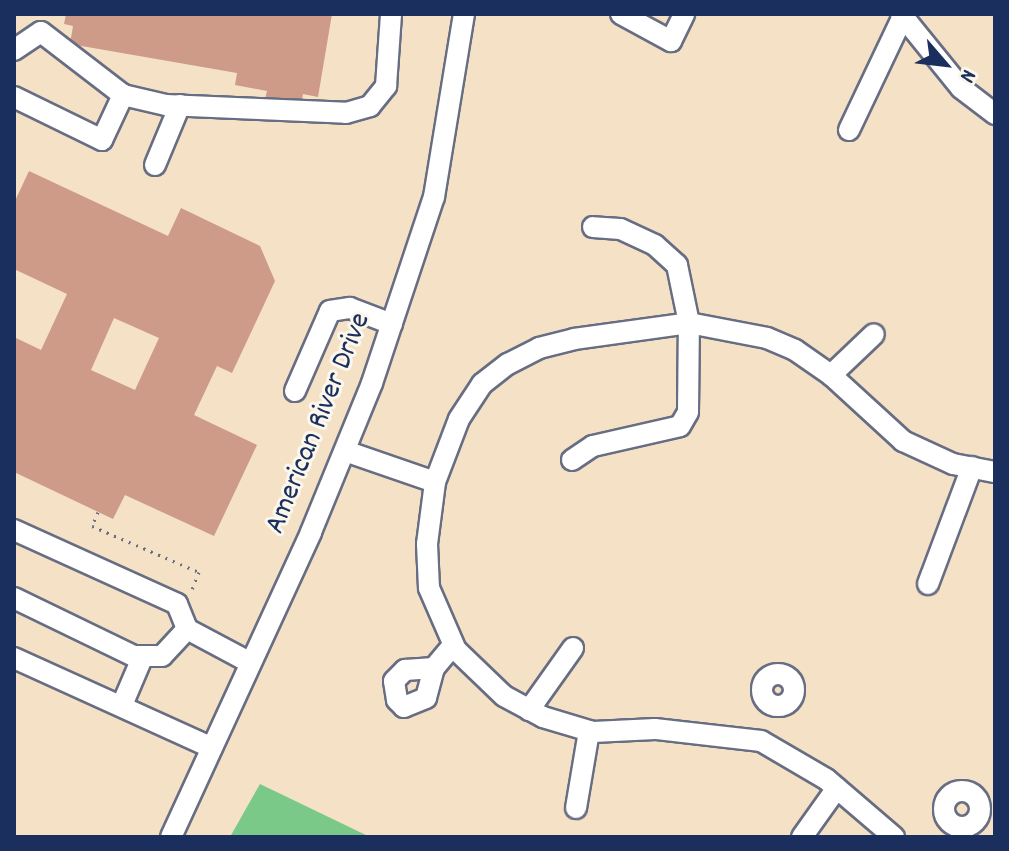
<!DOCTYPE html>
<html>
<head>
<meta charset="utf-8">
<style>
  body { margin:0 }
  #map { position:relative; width:1009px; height:851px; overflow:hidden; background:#f4e1c6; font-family:Dekko,sans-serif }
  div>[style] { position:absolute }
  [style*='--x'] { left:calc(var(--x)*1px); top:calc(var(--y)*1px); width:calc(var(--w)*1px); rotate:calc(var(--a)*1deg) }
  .green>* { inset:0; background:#7ac989 }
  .building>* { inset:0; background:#ce9b88 }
  .path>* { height:3px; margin-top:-1.5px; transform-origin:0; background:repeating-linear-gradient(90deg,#676d82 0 2px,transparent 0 8px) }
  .roads { filter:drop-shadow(2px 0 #676d82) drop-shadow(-2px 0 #676d82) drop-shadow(0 2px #676d82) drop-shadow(0 -2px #676d82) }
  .minor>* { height:20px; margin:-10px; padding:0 10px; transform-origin:10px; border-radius:10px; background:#fff }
  .minor>.ring { margin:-10px; padding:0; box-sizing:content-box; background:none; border:20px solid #fff; border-radius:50% }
  span { translate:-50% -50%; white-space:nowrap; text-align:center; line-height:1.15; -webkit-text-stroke:6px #fbf7ec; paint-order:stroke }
  .street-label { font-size:30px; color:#1b2f5e }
  .frame { position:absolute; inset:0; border:16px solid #1b2f5e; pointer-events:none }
  .north { position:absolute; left:905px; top:24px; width:80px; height:80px; -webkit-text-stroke:6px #fbf7ec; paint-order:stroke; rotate:118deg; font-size:22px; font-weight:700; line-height:32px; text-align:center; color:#1b2f5e }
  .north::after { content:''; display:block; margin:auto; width:28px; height:36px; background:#1b2f5e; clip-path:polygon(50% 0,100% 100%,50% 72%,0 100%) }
</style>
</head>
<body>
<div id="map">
  <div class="green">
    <div style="clip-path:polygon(260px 784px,370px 837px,230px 837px)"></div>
  </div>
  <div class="building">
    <div style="clip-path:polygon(66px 14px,332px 14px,318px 97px,303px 94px,301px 105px,265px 99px,267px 91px,235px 85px,237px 73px,70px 44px,73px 26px,64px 24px)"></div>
    <div style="clip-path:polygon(evenodd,29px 171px,168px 236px,181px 208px,260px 246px,275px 281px,232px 373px,217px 366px,194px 415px,257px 445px,214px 536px,125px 495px,113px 519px,14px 472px,14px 337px,41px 350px,67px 294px,14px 269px,14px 203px,29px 171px,114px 318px,159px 338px,135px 390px,91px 370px,114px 318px)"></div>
  </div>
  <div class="path">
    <div style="--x:98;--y:512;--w:15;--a:113"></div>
    <div style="--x:92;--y:526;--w:116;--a:23.3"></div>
    <div style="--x:199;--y:572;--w:22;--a:112"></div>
  </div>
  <div class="roads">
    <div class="minor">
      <div style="--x:621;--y:14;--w:57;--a:28.4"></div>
      <div style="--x:671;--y:41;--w:30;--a:-64"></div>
      <div style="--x:901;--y:14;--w:95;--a:51"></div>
      <div style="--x:961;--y:88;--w:43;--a:37.4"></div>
      <div style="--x:14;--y:50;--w:32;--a:-34"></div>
      <div style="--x:41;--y:32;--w:103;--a:37.5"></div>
      <div style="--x:123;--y:95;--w:44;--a:13.1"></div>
      <div style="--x:166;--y:105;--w:180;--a:2.5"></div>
      <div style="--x:346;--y:113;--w:25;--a:-16"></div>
      <div style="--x:370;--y:106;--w:26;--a:-51"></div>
      <div style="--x:386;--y:86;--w:72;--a:-86"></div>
      <div style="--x:14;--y:97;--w:98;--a:26"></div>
      <div style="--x:102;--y:140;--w:50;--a:-65"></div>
      <div style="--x:849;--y:130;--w:128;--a:-64.6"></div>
      <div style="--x:155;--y:165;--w:65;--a:-67.4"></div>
      <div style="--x:831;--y:375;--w:59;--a:-43.6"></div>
      <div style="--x:295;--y:391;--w:87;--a:-66.4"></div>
      <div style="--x:330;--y:311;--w:20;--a:-9"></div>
      <div style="--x:350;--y:308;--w:45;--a:20.9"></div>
      <div style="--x:345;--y:451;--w:95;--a:19"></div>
      <div style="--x:572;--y:460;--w:25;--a:-34"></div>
      <div style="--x:593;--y:446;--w:89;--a:-12.9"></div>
      <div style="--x:680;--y:426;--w:16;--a:-60"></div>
      <div style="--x:688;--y:412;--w:89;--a:-89.4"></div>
      <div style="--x:689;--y:323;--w:59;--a:-101.7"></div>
      <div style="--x:677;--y:265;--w:30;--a:-138"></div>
      <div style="--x:655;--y:245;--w:38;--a:-155"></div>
      <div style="--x:620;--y:229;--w:27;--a:-176"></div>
      <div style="--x:14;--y:530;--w:179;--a:24.4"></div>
      <div style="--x:177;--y:604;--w:27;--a:68"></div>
      <div style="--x:928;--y:584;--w:125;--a:-69.4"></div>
      <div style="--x:14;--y:598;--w:133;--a:25.8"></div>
      <div style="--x:134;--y:656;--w:28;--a:0"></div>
      <div style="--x:162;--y:656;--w:37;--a:-47"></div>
      <div style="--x:187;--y:629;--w:72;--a:28"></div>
      <div style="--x:14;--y:658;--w:217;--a:24.4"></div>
      <div style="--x:434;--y:668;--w:31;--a:105"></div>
      <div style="--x:426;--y:698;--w:24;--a:158"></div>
      <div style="--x:404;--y:707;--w:10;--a:-135"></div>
      <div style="--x:397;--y:700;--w:19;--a:-99"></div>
      <div style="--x:394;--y:681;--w:16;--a:-45"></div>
      <div style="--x:405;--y:670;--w:29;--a:-4"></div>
      <div style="--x:434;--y:668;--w:30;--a:-50"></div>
      <div class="ring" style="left:762px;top:674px;width:12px;height:12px"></div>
      <div style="--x:122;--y:705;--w:51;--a:-66.9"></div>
      <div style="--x:529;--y:710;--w:76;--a:-54.6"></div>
      <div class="ring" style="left:944px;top:791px;width:16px;height:16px"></div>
      <div style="--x:576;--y:808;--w:78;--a:-80.4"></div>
      <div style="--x:171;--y:837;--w:336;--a:-65.3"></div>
      <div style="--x:311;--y:532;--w:161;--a:-67.7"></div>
      <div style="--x:372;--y:383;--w:196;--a:-71.6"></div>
      <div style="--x:434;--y:197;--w:185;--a:-80.7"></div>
      <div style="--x:802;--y:837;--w:60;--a:-54.5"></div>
      <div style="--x:894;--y:837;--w:89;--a:-139.5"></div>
      <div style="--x:826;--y:779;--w:75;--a:-149.7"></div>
      <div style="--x:761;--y:741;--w:107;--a:-173.5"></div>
      <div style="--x:655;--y:729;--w:62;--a:177.2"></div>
      <div style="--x:593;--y:732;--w:52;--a:-163.3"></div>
      <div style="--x:543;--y:717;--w:44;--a:-151.7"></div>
      <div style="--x:504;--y:696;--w:66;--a:-136.2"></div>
      <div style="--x:456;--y:650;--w:68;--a:-113.5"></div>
      <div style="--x:429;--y:588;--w:44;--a:-92.6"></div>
      <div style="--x:427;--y:544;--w:63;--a:-82.6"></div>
      <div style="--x:435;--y:482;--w:67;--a:-69.1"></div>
      <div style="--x:459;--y:419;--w:42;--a:-56.7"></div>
      <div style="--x:482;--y:384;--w:33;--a:-38"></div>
      <div style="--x:508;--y:364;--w:35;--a:-27"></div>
      <div style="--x:539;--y:348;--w:36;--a:-14"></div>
      <div style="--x:574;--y:339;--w:116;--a:-7.9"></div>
      <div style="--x:689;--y:323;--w:79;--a:10.9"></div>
      <div style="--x:767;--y:338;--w:30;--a:23"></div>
      <div style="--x:795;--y:350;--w:44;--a:34.8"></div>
      <div style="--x:831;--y:375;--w:98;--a:42.5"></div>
      <div style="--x:903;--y:441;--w:55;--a:24.7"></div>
      <div style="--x:953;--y:464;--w:43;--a:10.8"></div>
    </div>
  </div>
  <div class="street-label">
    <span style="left:320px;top:424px;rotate:-68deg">American River Drive</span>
  </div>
  <div class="frame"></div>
  <div class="north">N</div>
</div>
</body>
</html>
